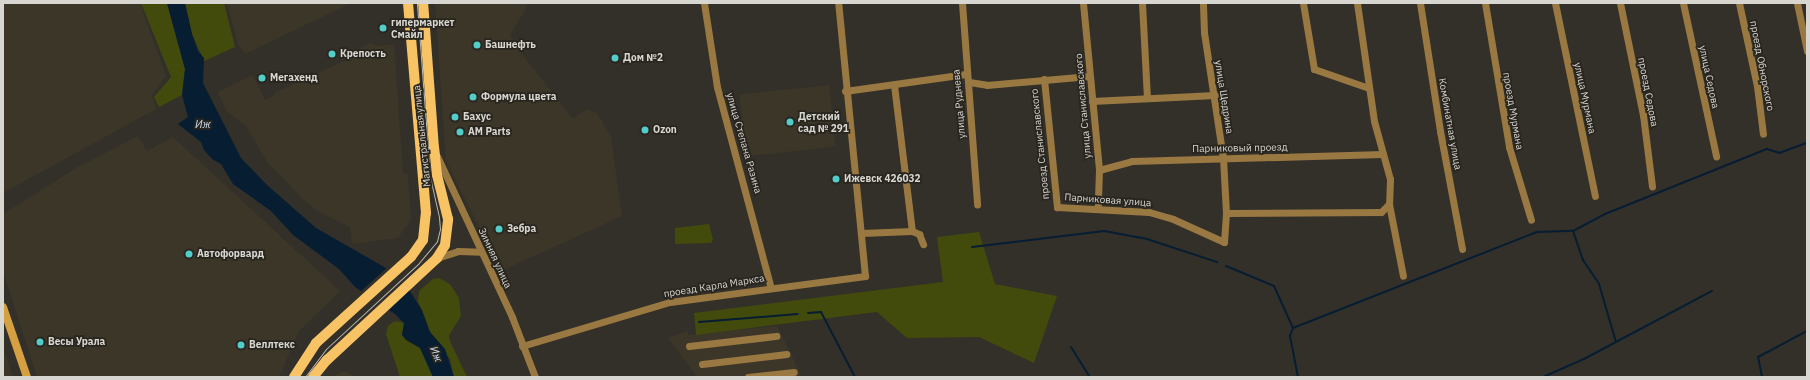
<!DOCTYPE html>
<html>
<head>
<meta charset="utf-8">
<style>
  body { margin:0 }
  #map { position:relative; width:1810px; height:380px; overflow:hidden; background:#333029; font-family:"IBM Plex Sans",sans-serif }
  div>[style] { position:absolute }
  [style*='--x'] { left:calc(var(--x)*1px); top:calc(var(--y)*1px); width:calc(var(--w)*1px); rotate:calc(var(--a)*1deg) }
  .built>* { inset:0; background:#3c3629; transform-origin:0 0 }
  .green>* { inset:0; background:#424b0c }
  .water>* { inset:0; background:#061d32 }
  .pier>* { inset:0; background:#333029 }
  .stream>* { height:2px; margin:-1px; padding:0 1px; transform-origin:1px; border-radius:1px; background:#061d32 }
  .street>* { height:7px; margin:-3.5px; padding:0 3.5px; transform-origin:3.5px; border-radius:3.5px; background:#997841 }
  .secondary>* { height:8px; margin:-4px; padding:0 4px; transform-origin:4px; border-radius:4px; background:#d4a041 }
  .primary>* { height:10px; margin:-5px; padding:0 5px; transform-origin:5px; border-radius:5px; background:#f8c365 }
  .tram>* { height:1px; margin:-0.5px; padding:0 0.5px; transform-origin:0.5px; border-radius:0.5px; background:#bcbab5 }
  .dots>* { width:11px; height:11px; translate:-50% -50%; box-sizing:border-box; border:2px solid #29261f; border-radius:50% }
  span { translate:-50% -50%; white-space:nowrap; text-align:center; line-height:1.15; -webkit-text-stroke:3.5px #29261f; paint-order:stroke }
  .poi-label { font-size:10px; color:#d8d6d1; font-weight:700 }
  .left { translate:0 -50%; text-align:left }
  .street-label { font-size:10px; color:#d8d6d1 }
  .water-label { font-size:11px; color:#ccdef0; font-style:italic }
  .frame { position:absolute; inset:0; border:4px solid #d8d6d1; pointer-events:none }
</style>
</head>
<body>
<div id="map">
  <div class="built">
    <div style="clip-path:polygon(3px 3px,140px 3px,166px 76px,152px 95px,156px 109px,3px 193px)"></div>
    <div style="clip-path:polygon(227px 3px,351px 3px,245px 54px,238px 44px)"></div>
    <div style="clip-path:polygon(435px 3px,529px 3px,510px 35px,521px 53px,573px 119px,587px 109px,595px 112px,599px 116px,611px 137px,622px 216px,501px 271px,446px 161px)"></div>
    <div style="clip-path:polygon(371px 43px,377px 46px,394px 44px,403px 173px,408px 175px,411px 219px,398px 238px,352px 244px,350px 227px,321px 213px,305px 201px,267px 162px,246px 126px,227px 112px,218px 92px,253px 75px,265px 100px,275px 95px,274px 93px,351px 58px,349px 53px)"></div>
    <div style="left:829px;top:85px;width:62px;height:90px;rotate:84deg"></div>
    <div style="clip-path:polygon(138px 136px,147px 151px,173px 137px,340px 291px,299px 331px,279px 377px,37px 377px,3px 271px,3px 214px,78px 167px)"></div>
    <div style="clip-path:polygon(777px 326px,802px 377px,697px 377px,668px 338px,687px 331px,688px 335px)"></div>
    <div style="clip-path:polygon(3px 349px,13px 377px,3px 377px)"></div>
    <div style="clip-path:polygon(344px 371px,357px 377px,331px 377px)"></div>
  </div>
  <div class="green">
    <div style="clip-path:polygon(141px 3px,167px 3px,185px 69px,182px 95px,159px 107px,154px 97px,171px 77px)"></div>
    <div style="clip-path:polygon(185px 3px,224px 3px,235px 47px,204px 61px,192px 34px)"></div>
    <div style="clip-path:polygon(709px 224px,713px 240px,711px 243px,675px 244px,675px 228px)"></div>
    <div style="clip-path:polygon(979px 232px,995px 284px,1057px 296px,1034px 363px,979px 337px,907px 338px,877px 312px,696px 335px,694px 313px,943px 282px,937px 237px)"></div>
    <div style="clip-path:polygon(439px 278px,450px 284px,459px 298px,461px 316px,449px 335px,450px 341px,467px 377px,454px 377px,450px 359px,430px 332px,418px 302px,419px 291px,433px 279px)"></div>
    <div style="clip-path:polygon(395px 321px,404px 323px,402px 335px,420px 348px,433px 377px,400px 377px,386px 334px,388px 326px)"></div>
  </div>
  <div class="water">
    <div style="clip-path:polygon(167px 3px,185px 3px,192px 34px,198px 51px,204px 58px,203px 83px,241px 158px,267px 185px,316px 228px,400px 276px,422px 310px,430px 332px,445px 349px,454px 377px,433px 377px,420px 348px,406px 340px,402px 335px,404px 323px,395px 314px,355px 287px,339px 269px,293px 235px,271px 211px,233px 184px,221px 164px,212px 159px,204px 150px,201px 142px,178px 124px,188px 117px,182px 95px,185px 69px)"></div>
  </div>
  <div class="pier">
    <div style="clip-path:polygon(388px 267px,402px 275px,411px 288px,388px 311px,360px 292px)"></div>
  </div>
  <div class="stream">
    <div style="--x:1573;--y:231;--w:31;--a:71"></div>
    <div style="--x:1583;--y:260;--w:29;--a:56"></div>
    <div style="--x:1599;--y:284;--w:60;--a:73.7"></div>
    <div style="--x:972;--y:247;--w:133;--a:-6.9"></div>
    <div style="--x:1104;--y:231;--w:44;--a:10.5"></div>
    <div style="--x:1147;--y:239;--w:74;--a:18.2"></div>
    <div style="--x:1226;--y:266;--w:52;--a:22.6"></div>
    <div style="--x:1274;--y:286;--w:46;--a:65.7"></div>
    <div style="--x:1293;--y:328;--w:9;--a:111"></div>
    <div style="--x:1290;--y:336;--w:42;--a:79"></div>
    <div style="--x:808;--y:313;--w:13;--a:-4"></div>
    <div style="--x:821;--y:312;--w:73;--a:62.4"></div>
    <div style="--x:699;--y:322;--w:99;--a:-4.6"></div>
    <div style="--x:1293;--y:328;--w:262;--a:-21.5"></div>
    <div style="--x:1537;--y:232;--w:36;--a:-2"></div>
    <div style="--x:1573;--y:231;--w:36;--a:-28"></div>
    <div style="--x:1605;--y:214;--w:175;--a:-21.9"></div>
    <div style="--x:1767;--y:149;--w:13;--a:18"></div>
    <div style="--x:1779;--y:153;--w:30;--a:-20"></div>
    <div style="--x:1071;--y:347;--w:36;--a:58"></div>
    <div style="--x:1543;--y:377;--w:45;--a:-23.7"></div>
    <div style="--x:1584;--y:359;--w:145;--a:-28"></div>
    <div style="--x:1762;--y:377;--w:20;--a:-101"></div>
    <div style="--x:1758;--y:357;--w:55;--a:-28"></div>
  </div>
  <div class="street">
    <div style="--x:704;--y:3;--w:85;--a:81.2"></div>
    <div style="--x:717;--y:87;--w:208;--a:75"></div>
    <div style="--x:962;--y:3;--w:202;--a:85.7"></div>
    <div style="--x:1083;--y:3;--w:168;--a:84.5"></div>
    <div style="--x:1099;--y:170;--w:38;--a:92"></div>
    <div style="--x:1142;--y:3;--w:94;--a:87"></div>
    <div style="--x:1303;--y:3;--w:67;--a:80.5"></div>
    <div style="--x:1314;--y:69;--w:58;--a:19.1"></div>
    <div style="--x:1357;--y:3;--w:119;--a:81.8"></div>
    <div style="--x:1374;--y:121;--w:60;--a:74.6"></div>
    <div style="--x:1390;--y:179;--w:25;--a:92"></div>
    <div style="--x:1389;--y:204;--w:73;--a:79"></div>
    <div style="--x:1420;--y:3;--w:130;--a:81.1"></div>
    <div style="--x:1440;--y:131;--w:120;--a:79.4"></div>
    <div style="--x:1485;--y:3;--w:146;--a:80.5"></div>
    <div style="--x:1509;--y:147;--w:76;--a:73.2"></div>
    <div style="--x:1555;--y:3;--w:197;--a:78.3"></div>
    <div style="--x:1620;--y:3;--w:114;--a:78.4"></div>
    <div style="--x:1643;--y:115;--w:72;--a:82.8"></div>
    <div style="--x:1683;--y:3;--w:157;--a:77.8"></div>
    <div style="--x:1739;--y:3;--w:85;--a:77.8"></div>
    <div style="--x:1757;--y:86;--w:48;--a:82.9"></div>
    <div style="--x:1797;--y:3;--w:49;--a:78.2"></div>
    <div style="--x:1044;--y:79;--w:129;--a:84.2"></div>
    <div style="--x:1057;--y:207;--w:92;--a:3.1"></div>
    <div style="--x:1149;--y:212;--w:25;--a:16"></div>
    <div style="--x:1173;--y:219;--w:56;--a:24.3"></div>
    <div style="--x:1224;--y:242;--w:29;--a:-86"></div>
    <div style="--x:1226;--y:213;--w:55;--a:-93.1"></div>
    <div style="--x:1223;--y:158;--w:126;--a:-98.6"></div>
    <div style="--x:1204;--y:33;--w:30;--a:-92"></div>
    <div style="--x:969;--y:82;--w:18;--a:9"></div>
    <div style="--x:987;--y:85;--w:103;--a:-5"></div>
    <div style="--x:894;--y:85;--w:147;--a:83"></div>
    <div style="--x:845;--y:91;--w:122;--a:-8"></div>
    <div style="--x:1092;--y:101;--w:123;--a:-2.8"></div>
    <div style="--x:437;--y:156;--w:178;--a:65"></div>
    <div style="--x:512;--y:317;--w:64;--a:69"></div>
    <div style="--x:1099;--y:170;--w:34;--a:-15"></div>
    <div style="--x:1132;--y:161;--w:251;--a:-1.6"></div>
    <div style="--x:1226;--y:213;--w:155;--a:-0.4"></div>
    <div style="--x:1381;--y:212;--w:11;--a:-45"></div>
    <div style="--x:861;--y:233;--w:51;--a:-2.2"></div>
    <div style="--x:912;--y:231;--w:8;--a:23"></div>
    <div style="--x:919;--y:234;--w:11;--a:68"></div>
    <div style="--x:437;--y:258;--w:22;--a:-18"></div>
    <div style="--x:458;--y:251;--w:23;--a:2"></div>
    <div style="--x:522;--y:346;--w:154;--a:-16.6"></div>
    <div style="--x:670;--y:302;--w:197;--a:-7.6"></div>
    <div style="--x:865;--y:276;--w:274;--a:-95.6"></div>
    <div style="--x:689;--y:346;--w:88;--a:-6.6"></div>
    <div style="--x:702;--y:364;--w:85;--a:-6.8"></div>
    <div style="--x:748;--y:377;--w:46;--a:-6.2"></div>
  </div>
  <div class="secondary">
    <div style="--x:3;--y:307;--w:74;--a:71.1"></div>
  </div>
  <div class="primary">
    <div style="--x:294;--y:377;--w:40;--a:-57.1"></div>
    <div style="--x:316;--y:343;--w:128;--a:-42.2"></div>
    <div style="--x:411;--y:257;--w:21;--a:-55"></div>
    <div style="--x:423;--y:240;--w:27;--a:-84"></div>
    <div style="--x:426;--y:213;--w:211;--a:-94.9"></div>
    <div style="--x:313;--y:377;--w:22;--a:-51"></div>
    <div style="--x:327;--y:360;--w:150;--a:-42.8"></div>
    <div style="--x:437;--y:258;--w:15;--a:-58"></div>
    <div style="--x:445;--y:245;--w:26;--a:-83"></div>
    <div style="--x:448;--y:219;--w:45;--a:-104"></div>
    <div style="--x:437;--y:175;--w:27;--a:-96"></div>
    <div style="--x:434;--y:148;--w:145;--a:-94.3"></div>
  </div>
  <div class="tram">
    <div style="--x:305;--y:377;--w:35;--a:-53"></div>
    <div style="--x:326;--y:349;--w:125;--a:-42.7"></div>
    <div style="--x:418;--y:264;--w:30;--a:-50"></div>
    <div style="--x:437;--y:241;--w:12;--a:-76"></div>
    <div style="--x:440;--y:229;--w:12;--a:-95"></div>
    <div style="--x:439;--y:217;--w:41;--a:-102.7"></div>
    <div style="--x:430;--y:177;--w:174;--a:-94.3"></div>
  </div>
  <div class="dots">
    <div style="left:383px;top:28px;background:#53cdca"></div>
    <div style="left:477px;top:45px;background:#53cdca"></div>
    <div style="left:332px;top:54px;background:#53cdca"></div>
    <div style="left:615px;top:58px;background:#53cdca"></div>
    <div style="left:262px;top:78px;background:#53cdca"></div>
    <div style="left:473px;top:97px;background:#53cdca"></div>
    <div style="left:455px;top:117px;background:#53cdca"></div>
    <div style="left:790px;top:122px;background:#53cdca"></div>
    <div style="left:645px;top:130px;background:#53cdca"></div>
    <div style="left:460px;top:132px;background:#53cdca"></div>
    <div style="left:836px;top:179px;background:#53cdca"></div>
    <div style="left:499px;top:229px;background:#53cdca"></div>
    <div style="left:189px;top:254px;background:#53cdca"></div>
    <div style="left:40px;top:342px;background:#53cdca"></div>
    <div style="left:241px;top:345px;background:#53cdca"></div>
  </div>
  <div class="poi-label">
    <span class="left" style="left:391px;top:28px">гипермаркет<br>Смайл</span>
    <span class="left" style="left:485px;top:45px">Башнефть</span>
    <span class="left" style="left:340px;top:54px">Крепость</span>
    <span class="left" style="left:623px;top:58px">Дом №2</span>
    <span class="left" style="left:270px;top:78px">Мегахенд</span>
    <span class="left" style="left:481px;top:97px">Формула цвета</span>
    <span class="left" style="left:798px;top:122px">Детский<br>сад № 291</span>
    <span class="left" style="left:463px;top:117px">Бахус</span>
    <span class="left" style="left:653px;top:130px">Ozon</span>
    <span class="left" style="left:468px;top:132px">AM Parts</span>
    <span class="left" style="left:844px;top:179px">Ижевск 426032</span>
    <span class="left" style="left:507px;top:229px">Зебра</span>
    <span class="left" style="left:197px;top:254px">Автофорвард</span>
    <span class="left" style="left:48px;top:342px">Весы Урала</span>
    <span class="left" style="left:249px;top:345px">Веллтекс</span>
  </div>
  <div class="street-label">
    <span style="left:1762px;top:66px;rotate:79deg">проезд Обнорского</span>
    <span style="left:1709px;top:77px;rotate:78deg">улица Седова</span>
    <span style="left:1648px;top:92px;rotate:79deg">проезд Седова</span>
    <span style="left:1224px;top:97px;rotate:81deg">улица Щедрина</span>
    <span style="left:1585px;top:98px;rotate:78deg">улица Мурмана</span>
    <span style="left:959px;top:104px;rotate:-95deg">улица Руднева</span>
    <span style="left:1083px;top:106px;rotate:-95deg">улица Станиславского</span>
    <span style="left:1513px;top:111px;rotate:80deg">проезд Мурмана</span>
    <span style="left:1450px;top:124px;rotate:80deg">Комбинатная улица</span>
    <span style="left:422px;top:136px;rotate:-96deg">Магистральная улица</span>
    <span style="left:744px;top:143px;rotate:74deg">улица Степана Разина</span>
    <span style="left:1040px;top:144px;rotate:-96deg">проезд Станиславского</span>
    <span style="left:1240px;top:148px;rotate:-1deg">Парниковый проезд</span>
    <span style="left:1108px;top:200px;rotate:4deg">Парниковая улица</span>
    <span style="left:495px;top:258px;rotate:65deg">Зимняя улица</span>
    <span style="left:714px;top:286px;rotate:-9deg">проезд Карла Маркса</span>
  </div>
  <div class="water-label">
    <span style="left:203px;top:124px">Иж</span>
    <span style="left:436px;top:354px;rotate:68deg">Иж</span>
  </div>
  <div class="frame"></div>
</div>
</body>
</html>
